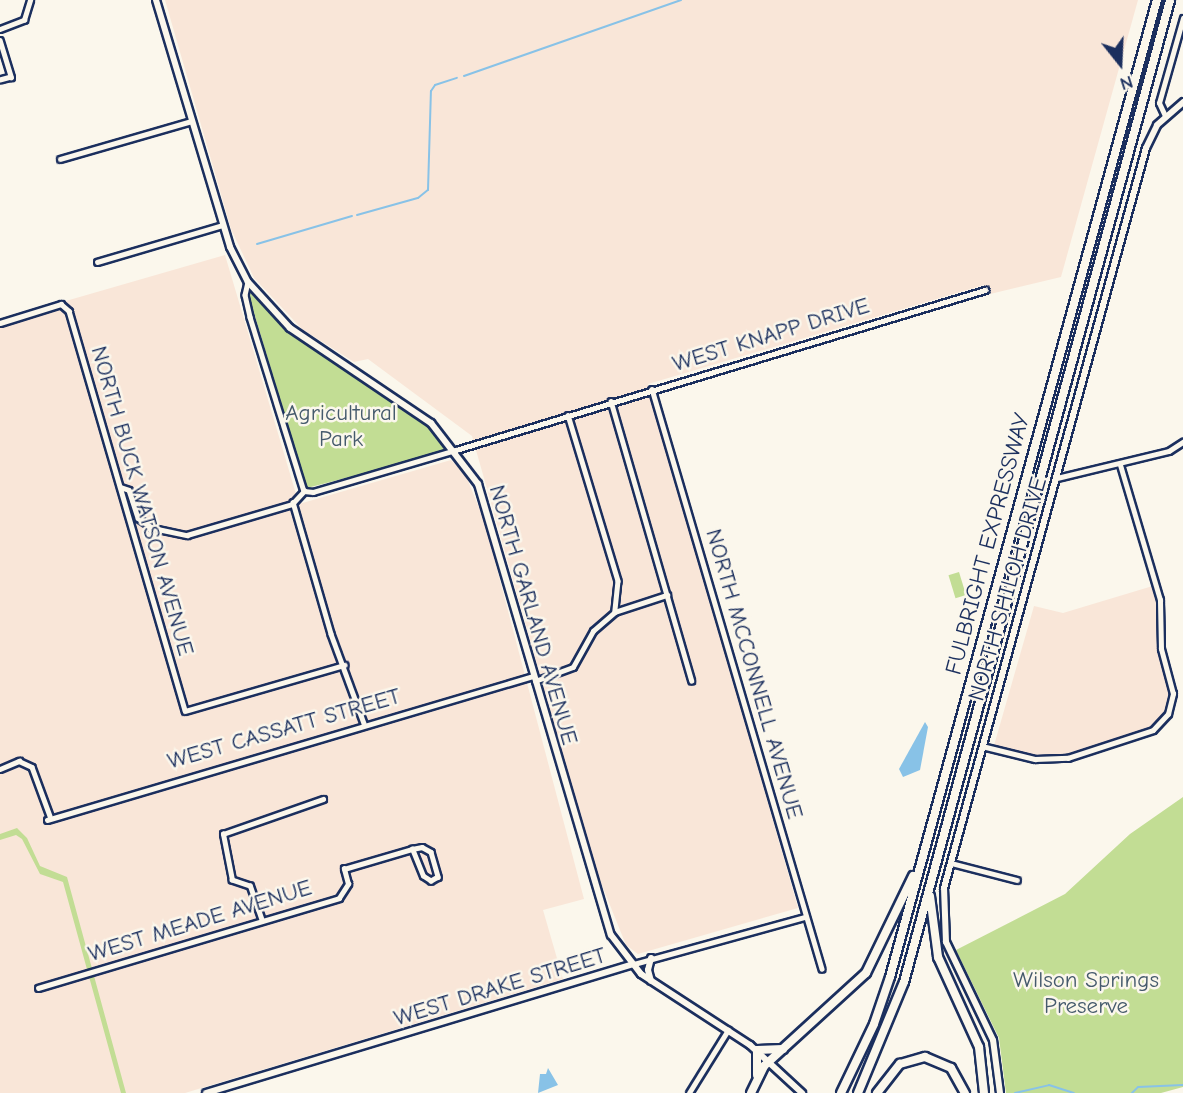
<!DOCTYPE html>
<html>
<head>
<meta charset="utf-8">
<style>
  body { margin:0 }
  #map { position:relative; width:1183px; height:1093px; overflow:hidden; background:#fbf7ec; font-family:"Comic Neue",sans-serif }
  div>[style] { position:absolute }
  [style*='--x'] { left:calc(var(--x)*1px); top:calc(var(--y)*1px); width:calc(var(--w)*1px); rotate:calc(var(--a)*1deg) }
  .built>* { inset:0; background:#f9e6d8 }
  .green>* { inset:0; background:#c2dd94; transform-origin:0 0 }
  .water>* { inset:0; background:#88c2e7 }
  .stream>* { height:2px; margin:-1px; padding:0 1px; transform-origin:1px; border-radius:1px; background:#88c2e7 }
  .roads { filter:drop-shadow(2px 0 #1b2f5e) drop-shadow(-2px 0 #1b2f5e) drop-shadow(0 2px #1b2f5e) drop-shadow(0 -2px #1b2f5e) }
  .street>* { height:4.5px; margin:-2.25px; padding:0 2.25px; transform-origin:2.25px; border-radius:2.25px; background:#fbf7ec }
  .secondary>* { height:6px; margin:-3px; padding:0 3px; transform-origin:3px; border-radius:3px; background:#fbf7ec }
  .highway>* { height:8px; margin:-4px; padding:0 4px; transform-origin:4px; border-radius:4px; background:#fbf7ec }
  span { translate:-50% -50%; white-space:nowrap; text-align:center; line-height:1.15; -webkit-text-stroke:5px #fbf7ec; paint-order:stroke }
  .street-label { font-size:23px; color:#1b2f5e }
  .park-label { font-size:23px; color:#455a6c }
  .north { position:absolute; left:1085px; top:28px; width:70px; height:70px; -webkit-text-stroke:5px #fbf7ec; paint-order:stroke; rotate:162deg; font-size:19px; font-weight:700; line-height:28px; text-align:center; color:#1b2f5e }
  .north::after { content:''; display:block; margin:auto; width:24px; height:32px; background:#1b2f5e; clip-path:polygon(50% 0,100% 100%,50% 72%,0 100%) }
</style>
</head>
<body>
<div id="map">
  <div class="built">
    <div style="clip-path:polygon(165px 0,1138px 0,1061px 277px,986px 295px,984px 285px,648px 384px,798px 908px,638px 954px,626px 945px,595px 868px,472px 436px,368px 359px,354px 362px,302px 329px,254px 278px,231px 229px)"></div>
    <div style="clip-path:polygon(225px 255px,299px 504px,451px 460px,466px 476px,484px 520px,584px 899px,543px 910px,563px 979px,185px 1093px,0 1093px,0 320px)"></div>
    <div style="clip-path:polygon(1156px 585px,1160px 600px,1159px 639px,1173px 694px,1168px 714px,1153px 730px,1078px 756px,1046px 760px,993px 749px,1034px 606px,1063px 613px)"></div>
  </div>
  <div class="green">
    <div style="clip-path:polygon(247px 290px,288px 330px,428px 425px,450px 451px,307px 488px)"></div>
    <div style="left:959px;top:572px;width:24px;height:11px;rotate:73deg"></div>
    <div style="clip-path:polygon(1183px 797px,1183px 1087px,1161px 1093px,1006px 1093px,999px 1038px,956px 950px,1065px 894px,1130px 834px)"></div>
    <div style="clip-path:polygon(17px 828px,27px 838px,40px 866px,67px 877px,126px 1093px,121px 1093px,63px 882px,40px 874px,22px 839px,16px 835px,0 840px,0 834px)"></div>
  </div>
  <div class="water">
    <div style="clip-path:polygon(925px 722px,928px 727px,920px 770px,903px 777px,899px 769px)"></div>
    <div style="clip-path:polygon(548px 1068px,558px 1085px,538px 1093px,540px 1074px,546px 1074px)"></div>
  </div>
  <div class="stream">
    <div style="--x:464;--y:76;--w:230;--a:-19.3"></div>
    <div style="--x:357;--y:215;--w:63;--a:-15.6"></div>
    <div style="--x:418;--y:198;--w:13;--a:-39"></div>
    <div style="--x:428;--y:190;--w:99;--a:-88.3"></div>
    <div style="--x:431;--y:91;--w:7;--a:-56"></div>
    <div style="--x:435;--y:85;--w:23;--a:-18"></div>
    <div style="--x:257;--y:244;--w:99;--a:-16.4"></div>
    <div style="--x:1015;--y:1093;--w:35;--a:-13"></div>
    <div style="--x:1049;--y:1085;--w:26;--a:18"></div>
    <div style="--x:1132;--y:1093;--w:8;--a:-45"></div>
    <div style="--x:1138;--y:1087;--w:45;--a:-2.5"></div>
  </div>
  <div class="roads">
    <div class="street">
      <div style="--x:0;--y:29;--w:26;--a:-21"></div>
      <div style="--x:24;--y:20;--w:21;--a:-73"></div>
      <div style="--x:0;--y:40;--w:39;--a:73"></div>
      <div style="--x:11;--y:77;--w:11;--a:165"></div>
      <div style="--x:1165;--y:116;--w:14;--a:-115"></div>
      <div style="--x:1159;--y:103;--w:88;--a:-74.2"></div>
      <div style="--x:60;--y:159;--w:137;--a:-16.1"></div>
      <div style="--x:97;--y:262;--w:131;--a:-16.4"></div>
      <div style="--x:248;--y:282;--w:13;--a:103"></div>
      <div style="--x:245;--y:295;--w:23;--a:77"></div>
      <div style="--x:250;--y:317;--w:182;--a:72.8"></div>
      <div style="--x:0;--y:323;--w:64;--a:-17.3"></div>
      <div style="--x:61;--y:304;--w:11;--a:41"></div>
      <div style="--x:69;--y:311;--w:416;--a:73.8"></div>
      <div style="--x:185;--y:711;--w:166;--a:-16.1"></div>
      <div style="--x:652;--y:389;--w:604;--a:73.66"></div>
      <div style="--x:611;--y:401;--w:291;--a:73.9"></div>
      <div style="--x:568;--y:415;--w:173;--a:73.2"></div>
      <div style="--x:618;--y:581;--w:31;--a:96"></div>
      <div style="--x:1057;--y:478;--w:115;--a:-13.6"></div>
      <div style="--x:1169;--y:451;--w:17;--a:-33"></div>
      <div style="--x:120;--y:487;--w:9;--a:18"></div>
      <div style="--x:129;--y:490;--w:29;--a:72"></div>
      <div style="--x:138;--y:518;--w:18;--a:34"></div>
      <div style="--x:153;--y:528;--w:35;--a:12"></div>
      <div style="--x:187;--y:535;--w:109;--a:-16.4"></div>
      <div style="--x:292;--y:504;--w:18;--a:-47"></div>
      <div style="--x:304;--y:491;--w:9;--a:6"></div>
      <div style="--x:313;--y:492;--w:149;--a:-16.4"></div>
      <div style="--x:456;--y:450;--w:553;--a:-16.83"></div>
      <div style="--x:293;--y:502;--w:137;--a:73.9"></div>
      <div style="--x:331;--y:634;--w:95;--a:69.7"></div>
      <div style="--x:535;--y:681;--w:40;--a:-20.2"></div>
      <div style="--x:573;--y:667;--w:41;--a:-60.9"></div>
      <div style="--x:593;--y:631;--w:29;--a:-41"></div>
      <div style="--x:615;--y:612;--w:55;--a:-18.1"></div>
      <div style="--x:982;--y:746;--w:55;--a:13.8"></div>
      <div style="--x:1035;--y:759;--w:33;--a:-2"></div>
      <div style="--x:1068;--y:758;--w:89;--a:-18.2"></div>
      <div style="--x:1153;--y:730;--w:22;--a:-47"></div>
      <div style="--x:1168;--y:714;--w:21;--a:-76"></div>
      <div style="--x:1173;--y:694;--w:47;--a:-104.9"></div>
      <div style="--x:1161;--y:649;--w:49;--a:-91.2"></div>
      <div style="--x:1160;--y:600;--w:141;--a:-106.5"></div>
      <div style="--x:0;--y:769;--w:21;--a:-23"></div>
      <div style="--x:19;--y:761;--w:14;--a:25"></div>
      <div style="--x:32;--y:767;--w:52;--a:69.8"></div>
      <div style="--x:47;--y:820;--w:507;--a:-16.5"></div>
      <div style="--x:951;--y:863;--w:68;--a:14.4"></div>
      <div style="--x:262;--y:921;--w:37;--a:-109"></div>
      <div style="--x:250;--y:886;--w:19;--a:-162"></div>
      <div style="--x:232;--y:880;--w:47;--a:-101.1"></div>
      <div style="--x:223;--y:834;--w:106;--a:-19.3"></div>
      <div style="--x:634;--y:964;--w:177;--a:-15.4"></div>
      <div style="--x:38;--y:988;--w:314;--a:-16.6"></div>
      <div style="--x:339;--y:898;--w:17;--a:-57"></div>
      <div style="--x:348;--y:884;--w:16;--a:-105"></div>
      <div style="--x:344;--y:869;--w:71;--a:-16.4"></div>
      <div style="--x:412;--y:849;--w:10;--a:-11"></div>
      <div style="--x:422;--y:847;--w:10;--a:29"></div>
      <div style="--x:431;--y:852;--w:26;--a:74"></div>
      <div style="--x:438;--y:877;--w:8;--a:150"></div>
      <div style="--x:431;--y:881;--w:9;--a:-148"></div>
      <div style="--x:423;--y:876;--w:29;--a:-112"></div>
      <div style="--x:689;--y:1093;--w:74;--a:-58.2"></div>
    </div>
    <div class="secondary">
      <div style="--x:156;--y:0;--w:258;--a:73.3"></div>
      <div style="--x:230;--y:247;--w:39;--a:63"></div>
      <div style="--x:248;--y:282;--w:62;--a:47.6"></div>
      <div style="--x:290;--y:328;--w:170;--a:34"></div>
      <div style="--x:431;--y:423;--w:77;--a:52.4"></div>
      <div style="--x:478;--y:484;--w:470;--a:73.6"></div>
      <div style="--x:611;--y:935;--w:49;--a:52.4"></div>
      <div style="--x:641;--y:974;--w:130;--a:33.1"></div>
      <div style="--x:750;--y:1045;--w:71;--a:42.7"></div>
      <div style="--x:651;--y:958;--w:12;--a:104"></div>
      <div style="--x:648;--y:970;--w:11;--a:75"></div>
      <div style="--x:206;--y:1093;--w:444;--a:-16.8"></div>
      <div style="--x:1000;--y:1093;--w:53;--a:-97.5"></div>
      <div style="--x:993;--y:1040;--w:109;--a:-115.6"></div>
      <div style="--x:946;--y:942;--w:54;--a:-92.1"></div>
      <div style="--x:944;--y:888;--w:767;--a:-74.73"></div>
      <div style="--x:1146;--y:148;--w:25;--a:-64"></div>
      <div style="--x:1157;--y:125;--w:35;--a:-41"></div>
    </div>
    <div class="highway">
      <div style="--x:930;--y:896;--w:62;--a:82.5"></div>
      <div style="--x:938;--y:957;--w:99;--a:65.5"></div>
      <div style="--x:979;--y:1047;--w:46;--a:83.8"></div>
      <div style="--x:757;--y:1075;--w:25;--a:-90"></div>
      <div style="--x:757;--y:1050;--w:26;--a:-2"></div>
      <div style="--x:751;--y:1093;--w:30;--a:-64"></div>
      <div style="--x:764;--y:1066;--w:138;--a:-42.4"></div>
      <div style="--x:866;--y:973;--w:108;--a:-64.1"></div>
      <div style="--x:841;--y:1093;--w:76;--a:-64.4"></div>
      <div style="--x:874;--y:1024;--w:50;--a:-71.2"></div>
      <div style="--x:890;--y:977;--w:1013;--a:-74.72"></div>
      <div style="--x:858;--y:1093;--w:120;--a:-67.5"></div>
      <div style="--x:904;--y:982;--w:1017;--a:-74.84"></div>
      <div style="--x:877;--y:1093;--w:37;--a:-52"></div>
      <div style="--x:900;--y:1064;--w:26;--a:-16"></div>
      <div style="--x:925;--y:1057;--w:28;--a:23"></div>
      <div style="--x:951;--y:1068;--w:29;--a:61"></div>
    </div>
  </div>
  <div class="street-label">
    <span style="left:771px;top:335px;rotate:-17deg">WEST KNAPP DRIVE</span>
    <span style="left:142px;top:501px;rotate:74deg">NORTH BUCK WATSON AVENUE</span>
    <span style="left:988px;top:544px;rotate:-75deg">FULBRIGHT EXPRESSWAY</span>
    <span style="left:1008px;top:589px;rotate:-74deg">NORTH SHILOH DRIVE</span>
    <span style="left:533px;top:615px;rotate:74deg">NORTH GARLAND AVENUE</span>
    <span style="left:754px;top:674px;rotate:74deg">NORTH MCCONNELL AVENUE</span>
    <span style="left:284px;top:729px;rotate:-16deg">WEST CASSATT STREET</span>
    <span style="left:200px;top:921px;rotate:-17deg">WEST MEADE AVENUE</span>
    <span style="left:500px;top:987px;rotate:-17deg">WEST DRAKE STREET</span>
  </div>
  <div class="park-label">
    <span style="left:341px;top:426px">Agricultural<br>Park</span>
    <span style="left:1086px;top:993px">Wilson Springs<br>Preserve</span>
  </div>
  <div class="north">N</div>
</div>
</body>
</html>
